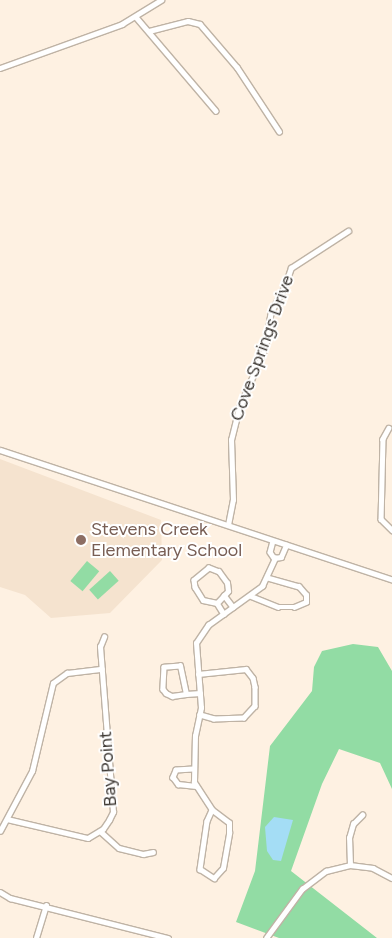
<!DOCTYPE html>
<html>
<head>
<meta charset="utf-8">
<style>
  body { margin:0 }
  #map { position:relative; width:392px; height:938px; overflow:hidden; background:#fef1e2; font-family:Figtree,sans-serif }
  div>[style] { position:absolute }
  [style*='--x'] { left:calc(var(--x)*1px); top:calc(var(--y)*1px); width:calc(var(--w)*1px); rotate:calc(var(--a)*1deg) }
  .built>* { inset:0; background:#f5e3cf }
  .green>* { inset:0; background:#92dca4; transform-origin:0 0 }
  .water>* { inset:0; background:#a4ddf5 }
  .roads { filter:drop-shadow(1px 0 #bfb3a5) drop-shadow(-1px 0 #bfb3a5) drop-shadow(0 1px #bfb3a5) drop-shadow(0 -1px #bfb3a5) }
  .minor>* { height:4.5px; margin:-2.25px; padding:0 2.25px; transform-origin:2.25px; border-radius:2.25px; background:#fff }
  .tertiary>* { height:5px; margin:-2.5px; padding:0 2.5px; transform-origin:2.5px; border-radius:2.5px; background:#fff }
  .dots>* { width:14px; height:14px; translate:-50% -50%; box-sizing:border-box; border:2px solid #fff; border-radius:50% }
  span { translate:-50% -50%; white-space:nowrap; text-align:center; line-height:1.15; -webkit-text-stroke:4px #fff; paint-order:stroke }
  .street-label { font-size:18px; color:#3b3631 }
  .education-label { font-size:18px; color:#785e54 }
  .left { translate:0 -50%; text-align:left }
</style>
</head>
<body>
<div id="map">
  <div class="built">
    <div style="clip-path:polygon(0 459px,161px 520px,162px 560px,110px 613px,51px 618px,25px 595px,0 587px)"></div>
  </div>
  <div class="green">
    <div style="left:87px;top:561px;width:16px;height:26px;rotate:40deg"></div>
    <div style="left:110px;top:571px;width:13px;height:28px;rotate:48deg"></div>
    <div style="clip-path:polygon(353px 644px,378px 647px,392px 671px,392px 789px,380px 763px,339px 749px,322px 784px,291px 871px,377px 938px,279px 938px,236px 922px,255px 871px,270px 746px,312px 691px,314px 667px,322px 651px)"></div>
  </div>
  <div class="water">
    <div style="clip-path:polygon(274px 817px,293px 820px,281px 861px,273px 860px,267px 851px,265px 827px)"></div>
  </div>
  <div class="roads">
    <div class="minor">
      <div style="--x:136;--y:17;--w:123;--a:49.6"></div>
      <div style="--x:149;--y:31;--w:40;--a:-14.4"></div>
      <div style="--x:188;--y:21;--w:12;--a:14"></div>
      <div style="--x:200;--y:24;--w:57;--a:49.3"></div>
      <div style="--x:237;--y:67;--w:77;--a:56.7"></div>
      <div style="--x:0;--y:68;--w:130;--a:-19.8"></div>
      <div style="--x:122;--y:24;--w:46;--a:-31.6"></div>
      <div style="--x:389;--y:428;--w:13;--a:119"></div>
      <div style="--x:383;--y:439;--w:80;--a:91.4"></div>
      <div style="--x:381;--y:519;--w:16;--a:45"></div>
      <div style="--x:228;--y:525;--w:25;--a:-79"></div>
      <div style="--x:233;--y:500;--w:60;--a:-91.9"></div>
      <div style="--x:231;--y:440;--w:33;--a:-76"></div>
      <div style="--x:239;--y:408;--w:65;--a:-66.6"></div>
      <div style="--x:265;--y:348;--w:36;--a:-81"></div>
      <div style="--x:271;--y:312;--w:27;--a:-62"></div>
      <div style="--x:284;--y:288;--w:21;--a:-71"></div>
      <div style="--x:291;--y:268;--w:68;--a:-33"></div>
      <div style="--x:273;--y:541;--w:11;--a:105"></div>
      <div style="--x:270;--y:552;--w:7;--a:56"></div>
      <div style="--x:274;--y:558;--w:7;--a:-8"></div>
      <div style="--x:281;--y:557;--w:13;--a:-67"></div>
      <div style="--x:224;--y:595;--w:15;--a:53"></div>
      <div style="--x:251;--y:596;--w:29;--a:22"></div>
      <div style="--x:278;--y:607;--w:16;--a:0"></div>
      <div style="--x:294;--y:607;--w:13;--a:-23"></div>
      <div style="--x:306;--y:602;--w:7;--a:-90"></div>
      <div style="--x:306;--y:595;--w:11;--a:-131"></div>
      <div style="--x:299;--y:587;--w:32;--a:-164"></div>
      <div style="--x:217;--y:603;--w:16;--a:-47"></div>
      <div style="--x:228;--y:591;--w:8;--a:-97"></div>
      <div style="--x:227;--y:583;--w:14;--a:-126"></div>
      <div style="--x:219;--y:572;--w:11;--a:-158"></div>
      <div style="--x:209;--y:568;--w:19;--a:141"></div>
      <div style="--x:194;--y:580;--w:7;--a:82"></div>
      <div style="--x:195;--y:587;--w:15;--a:58"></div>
      <div style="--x:203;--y:600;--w:14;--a:12"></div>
      <div style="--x:217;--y:603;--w:13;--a:58"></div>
      <div style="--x:198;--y:674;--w:48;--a:-5.9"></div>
      <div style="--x:246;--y:669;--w:11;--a:52"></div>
      <div style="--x:253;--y:678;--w:9;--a:77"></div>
      <div style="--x:255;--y:687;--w:19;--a:90"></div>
      <div style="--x:255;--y:706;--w:16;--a:133"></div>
      <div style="--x:244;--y:718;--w:30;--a:178"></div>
      <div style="--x:214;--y:719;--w:15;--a:-164"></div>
      <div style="--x:186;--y:694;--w:29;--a:-102"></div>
      <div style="--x:180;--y:666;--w:16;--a:176"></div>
      <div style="--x:164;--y:667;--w:22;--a:93"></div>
      <div style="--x:163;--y:689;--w:5;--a:53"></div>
      <div style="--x:166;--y:693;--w:7;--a:27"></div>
      <div style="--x:172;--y:696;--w:14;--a:-8"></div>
      <div style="--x:186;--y:694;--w:14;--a:-4"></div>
      <div style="--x:193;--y:769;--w:17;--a:177"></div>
      <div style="--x:176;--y:770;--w:8;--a:113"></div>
      <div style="--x:173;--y:777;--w:9;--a:54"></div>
      <div style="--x:178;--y:784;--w:18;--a:6"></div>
      <div style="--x:212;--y:810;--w:12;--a:114"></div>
      <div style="--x:207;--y:821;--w:49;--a:98.3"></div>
      <div style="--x:200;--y:869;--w:17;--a:33"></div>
      <div style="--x:214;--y:878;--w:13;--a:-48"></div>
      <div style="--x:223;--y:868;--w:36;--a:-80"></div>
      <div style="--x:229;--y:833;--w:10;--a:-90"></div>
      <div style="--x:229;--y:823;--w:21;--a:-143"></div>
      <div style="--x:212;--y:810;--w:33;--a:-123"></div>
      <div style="--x:194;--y:782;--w:46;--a:-88.8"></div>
      <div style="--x:195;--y:736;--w:29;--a:-78"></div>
      <div style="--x:201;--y:708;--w:65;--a:-94.4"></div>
      <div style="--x:196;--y:643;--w:22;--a:-56"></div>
      <div style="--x:208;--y:625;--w:67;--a:-35.8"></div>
      <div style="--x:262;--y:586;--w:31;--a:-65"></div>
      <div style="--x:7;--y:819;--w:83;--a:13.2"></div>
      <div style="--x:88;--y:838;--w:17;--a:-31"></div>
      <div style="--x:103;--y:829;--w:11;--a:-56"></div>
      <div style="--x:109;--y:820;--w:9;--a:-63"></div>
      <div style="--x:113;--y:812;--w:166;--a:-94.5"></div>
      <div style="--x:100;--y:647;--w:11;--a:-68"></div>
      <div style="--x:0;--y:831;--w:68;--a:-61.9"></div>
      <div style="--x:32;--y:771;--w:90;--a:-76.6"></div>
      <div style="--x:53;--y:683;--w:17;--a:-36"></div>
      <div style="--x:67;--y:673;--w:35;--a:-7"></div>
      <div style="--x:100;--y:831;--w:25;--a:42"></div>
      <div style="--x:119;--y:848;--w:25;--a:14"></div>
      <div style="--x:143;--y:854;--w:10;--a:-11"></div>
      <div style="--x:350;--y:865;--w:27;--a:-92"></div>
      <div style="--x:349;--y:838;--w:15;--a:-74"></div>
      <div style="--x:353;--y:824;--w:13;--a:-45"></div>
      <div style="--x:0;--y:892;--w:12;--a:31"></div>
      <div style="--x:10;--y:898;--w:163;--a:14.2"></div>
      <div style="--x:36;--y:938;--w:34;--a:-73"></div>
      <div style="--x:266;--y:938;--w:61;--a:-53.7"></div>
      <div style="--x:302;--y:889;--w:30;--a:-37"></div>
      <div style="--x:326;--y:871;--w:25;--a:-14"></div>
      <div style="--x:350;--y:865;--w:23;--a:7"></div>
      <div style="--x:373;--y:868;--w:21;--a:28"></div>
    </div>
    <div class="tertiary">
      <div style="--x:0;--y:450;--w:413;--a:18.3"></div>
    </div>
  </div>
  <div class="dots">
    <div style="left:81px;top:540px;background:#8d6e63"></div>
  </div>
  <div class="street-label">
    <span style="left:262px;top:348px;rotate:-70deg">Cove Springs Drive</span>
    <span style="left:108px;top:769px;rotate:-94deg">Bay Point</span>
  </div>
  <div class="education-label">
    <span class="left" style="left:91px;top:540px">Stevens Creek<br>Elementary School</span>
  </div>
</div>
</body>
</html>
